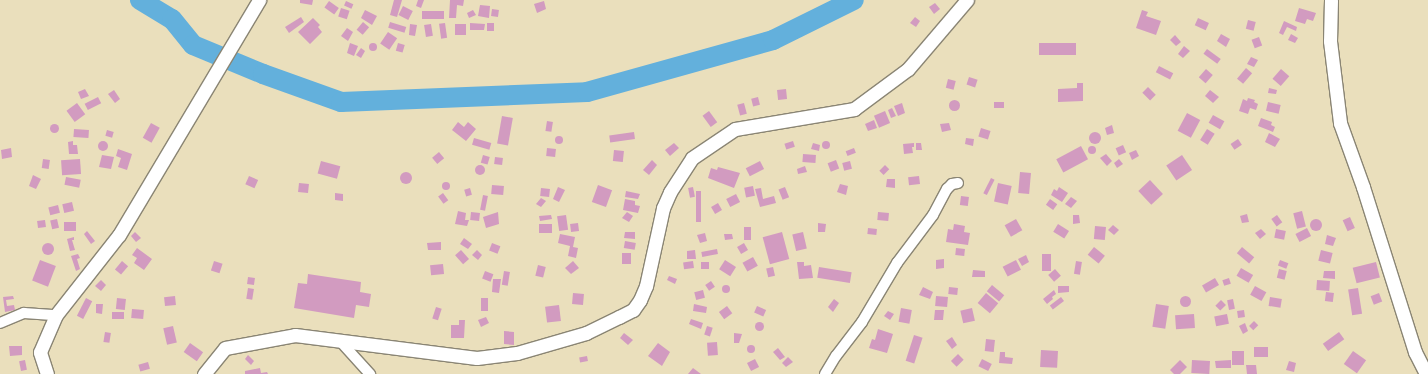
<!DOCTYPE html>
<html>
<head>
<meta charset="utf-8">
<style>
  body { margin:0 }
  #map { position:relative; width:1428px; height:374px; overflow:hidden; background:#eadfbc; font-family:Mali,sans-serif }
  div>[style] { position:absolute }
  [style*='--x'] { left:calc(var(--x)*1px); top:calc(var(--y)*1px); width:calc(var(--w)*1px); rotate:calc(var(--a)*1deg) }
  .river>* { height:20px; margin:-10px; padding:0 10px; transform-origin:10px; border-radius:10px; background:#63b0dc }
  .building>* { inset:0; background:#d29bc0; transform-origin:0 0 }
  .round { border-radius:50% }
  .roads { filter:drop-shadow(1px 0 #8a8574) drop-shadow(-1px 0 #8a8574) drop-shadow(0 1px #8a8574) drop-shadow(0 -1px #8a8574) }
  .minor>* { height:10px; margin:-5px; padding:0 5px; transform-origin:5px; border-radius:5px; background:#fff }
  .tertiary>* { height:13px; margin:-6.5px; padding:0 6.5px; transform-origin:6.5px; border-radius:6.5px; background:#fff }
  span { translate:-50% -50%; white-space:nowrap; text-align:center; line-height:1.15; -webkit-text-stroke:3px #f7f3e8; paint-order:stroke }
</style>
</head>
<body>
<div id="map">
  <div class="river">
    <div style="--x:140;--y:0;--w:37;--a:31"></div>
    <div style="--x:172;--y:19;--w:33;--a:51"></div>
    <div style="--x:193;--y:45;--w:76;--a:22.5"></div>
    <div style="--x:263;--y:74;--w:83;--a:19.7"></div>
    <div style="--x:341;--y:102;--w:246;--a:-2.3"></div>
    <div style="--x:587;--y:92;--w:193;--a:-15.6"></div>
    <div style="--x:773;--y:40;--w:90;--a:-26.3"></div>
  </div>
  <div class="building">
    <div style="clip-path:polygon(300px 0,313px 0,312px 5px,300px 3px)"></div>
    <div style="clip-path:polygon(394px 0,402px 0,397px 17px,390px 15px)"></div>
    <div style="clip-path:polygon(418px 0,424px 0,421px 8px,416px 6px)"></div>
    <div style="clip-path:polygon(450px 0,464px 0,463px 6px,457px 5px,456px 18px,449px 18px)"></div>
    <div style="left:329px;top:1px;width:12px;height:8px;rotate:35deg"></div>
    <div style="left:346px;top:1px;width:8px;height:5px;rotate:23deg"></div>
    <div style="clip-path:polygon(544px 1px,546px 9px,537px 13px,534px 4px)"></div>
    <div style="clip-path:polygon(935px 3px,940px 9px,934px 14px,929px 7px)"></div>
    <div style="clip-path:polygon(480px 5px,490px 6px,489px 18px,478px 16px)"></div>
    <div style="left:403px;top:6px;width:11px;height:10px;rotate:27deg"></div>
    <div style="left:341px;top:8px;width:9px;height:9px;rotate:18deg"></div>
    <div style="clip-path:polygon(1299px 8px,1316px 13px,1313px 21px,1307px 19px,1305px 24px,1295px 21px)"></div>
    <div style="left:492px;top:9px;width:7px;height:7px;rotate:8deg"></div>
    <div style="clip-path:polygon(365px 10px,377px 16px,372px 25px,361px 18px)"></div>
    <div style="clip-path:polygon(473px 10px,476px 15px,469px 18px,467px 13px)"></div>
    <div style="clip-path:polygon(1142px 10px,1148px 12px,1146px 16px,1161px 21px,1156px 35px,1136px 28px)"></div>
    <div style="left:422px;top:11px;width:22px;height:8px"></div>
    <div style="clip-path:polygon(301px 17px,304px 22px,289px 33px,285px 27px)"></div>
    <div style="clip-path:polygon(915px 17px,920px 21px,916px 27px,910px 23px)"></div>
    <div style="clip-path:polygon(313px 18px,320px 25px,318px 27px,322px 32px,310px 44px,298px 32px)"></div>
    <div style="left:1198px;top:18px;width:12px;height:8px;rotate:24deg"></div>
    <div style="left:1248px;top:20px;width:8px;height:9px;rotate:14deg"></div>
    <div style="clip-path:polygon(1284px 21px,1297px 27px,1296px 31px,1287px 27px,1283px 35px,1279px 33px)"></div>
    <div style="left:363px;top:22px;width:8px;height:10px;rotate:40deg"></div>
    <div style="left:390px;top:22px;width:17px;height:6px;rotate:17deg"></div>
    <div style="left:445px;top:23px;width:15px;height:6px;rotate:82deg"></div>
    <div style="clip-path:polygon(470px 23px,485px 24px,484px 30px,470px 30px)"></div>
    <div style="left:487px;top:23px;width:7px;height:8px"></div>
    <div style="clip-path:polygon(410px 24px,417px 25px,415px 36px,409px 35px)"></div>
    <div style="left:431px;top:24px;width:12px;height:7px;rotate:81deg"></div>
    <div style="left:455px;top:24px;width:11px;height:11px"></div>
    <div style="clip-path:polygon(347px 28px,353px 32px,348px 41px,341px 36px)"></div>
    <div style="left:388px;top:32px;width:11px;height:14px;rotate:34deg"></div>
    <div style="clip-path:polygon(1221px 34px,1230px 39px,1226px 47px,1217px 41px)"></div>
    <div style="clip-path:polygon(1291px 34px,1298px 38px,1295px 43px,1288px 40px)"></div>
    <div style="clip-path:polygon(1175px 35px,1181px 42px,1176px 46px,1170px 40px)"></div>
    <div style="left:1259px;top:37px;width:9px;height:8px;rotate:69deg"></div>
    <div style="clip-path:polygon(350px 43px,358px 46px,354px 56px,347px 53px)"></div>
    <div style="left:398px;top:43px;width:7px;height:8px;rotate:16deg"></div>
    <div style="left:1076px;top:43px;width:12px;height:37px;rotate:90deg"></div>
    <div class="round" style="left:369px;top:43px;width:8px;height:8px"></div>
    <div style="clip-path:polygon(1184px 46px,1190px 51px,1183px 58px,1178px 54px)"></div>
    <div style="clip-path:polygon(361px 48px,365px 51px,361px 58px,356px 55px)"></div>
    <div style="left:1207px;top:49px;width:17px;height:6px;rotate:36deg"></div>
    <div style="clip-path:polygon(1251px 57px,1258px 60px,1254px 67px,1247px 64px)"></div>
    <div style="left:1159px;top:66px;width:16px;height:7px;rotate:27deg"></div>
    <div style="left:1246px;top:68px;width:8px;height:14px;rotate:40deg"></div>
    <div style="left:1206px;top:69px;width:9px;height:11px;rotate:41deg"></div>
    <div style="left:1281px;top:69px;width:11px;height:13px;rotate:41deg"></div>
    <div style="left:969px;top:77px;width:9px;height:8px;rotate:18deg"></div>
    <div style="left:948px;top:79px;width:8px;height:9px;rotate:14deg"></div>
    <div style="clip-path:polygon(1077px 83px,1083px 83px,1083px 101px,1058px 102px,1058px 89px,1077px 88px)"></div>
    <div style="left:1148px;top:87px;width:11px;height:8px;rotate:45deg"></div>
    <div style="clip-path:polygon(1269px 88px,1277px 90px,1276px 94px,1268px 93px)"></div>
    <div style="clip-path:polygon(85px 89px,89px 96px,81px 99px,78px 92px)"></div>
    <div style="left:786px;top:89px;width:10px;height:9px;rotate:84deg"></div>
    <div style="clip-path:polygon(114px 90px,120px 99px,115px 103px,108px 94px)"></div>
    <div style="clip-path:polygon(1210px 90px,1219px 97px,1213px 103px,1205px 96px)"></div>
    <div style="left:98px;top:97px;width:7px;height:15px;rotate:63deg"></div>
    <div style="left:758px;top:97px;width:8px;height:7px;rotate:76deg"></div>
    <div style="clip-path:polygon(1248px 98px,1255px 100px,1254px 102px,1258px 104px,1256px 110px,1250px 108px,1248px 114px,1239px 111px,1243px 99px,1247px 101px)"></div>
    <div class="round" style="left:948.5px;top:99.5px;width:11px;height:11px"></div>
    <div style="left:994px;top:102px;width:10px;height:6px"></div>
    <div style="left:1268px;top:102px;width:13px;height:9px;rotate:13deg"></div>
    <div style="left:77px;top:103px;width:14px;height:13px;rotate:54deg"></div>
    <div style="left:744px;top:103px;width:11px;height:7px;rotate:75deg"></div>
    <div style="clip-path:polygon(902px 103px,905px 113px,898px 116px,894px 106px)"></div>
    <div style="clip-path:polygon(892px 108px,896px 116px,891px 118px,888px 110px)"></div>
    <div style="left:709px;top:111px;width:14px;height:8px;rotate:54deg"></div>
    <div style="left:885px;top:111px;width:13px;height:12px;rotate:67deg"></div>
    <div style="left:1187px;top:113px;width:15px;height:20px;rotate:28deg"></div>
    <div style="left:1213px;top:115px;width:13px;height:9px;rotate:29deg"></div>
    <div style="left:502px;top:116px;width:11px;height:28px;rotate:10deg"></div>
    <div style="clip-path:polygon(1261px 118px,1272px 122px,1271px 125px,1275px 127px,1273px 132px,1258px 126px)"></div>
    <div style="clip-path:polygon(874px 120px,877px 128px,868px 131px,865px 124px)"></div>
    <div style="left:547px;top:121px;width:6px;height:10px;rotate:9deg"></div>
    <div style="clip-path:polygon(458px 122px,464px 127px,468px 122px,476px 129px,466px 141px,452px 130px)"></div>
    <div style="left:151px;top:123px;width:10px;height:17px;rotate:29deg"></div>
    <div style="clip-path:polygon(949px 123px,951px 130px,942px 132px,940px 124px)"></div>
    <div class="round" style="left:49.5px;top:123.5px;width:9px;height:9px"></div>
    <div style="clip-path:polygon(1112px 125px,1114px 133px,1107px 135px,1105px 128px)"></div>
    <div style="left:981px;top:128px;width:10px;height:9px;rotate:17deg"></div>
    <div style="left:74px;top:129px;width:15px;height:8px;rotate:4deg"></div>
    <div style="left:1207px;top:129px;width:9px;height:13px;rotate:32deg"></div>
    <div style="left:107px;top:130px;width:7px;height:6px;rotate:16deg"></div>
    <div style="left:634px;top:132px;width:7px;height:25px;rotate:82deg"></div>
    <div class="round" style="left:1089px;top:132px;width:12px;height:12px"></div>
    <div style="clip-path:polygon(1269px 133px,1280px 139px,1275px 147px,1265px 142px)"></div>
    <div class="round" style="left:555px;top:136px;width:8px;height:8px"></div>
    <div style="left:474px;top:138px;width:18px;height:7px;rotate:16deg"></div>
    <div style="clip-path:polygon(966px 138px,974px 139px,973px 146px,965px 144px)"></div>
    <div style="left:1238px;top:139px;width:7px;height:9px;rotate:56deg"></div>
    <div class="round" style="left:822px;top:141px;width:8px;height:8px"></div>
    <div style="clip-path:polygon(73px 141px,73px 145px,77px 145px,78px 154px,69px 154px,68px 142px)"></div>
    <div style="left:793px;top:141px;width:6px;height:9px;rotate:72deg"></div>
    <div class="round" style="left:98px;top:141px;width:10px;height:10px"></div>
    <div style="clip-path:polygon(674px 143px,679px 148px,670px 156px,665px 150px)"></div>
    <div style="clip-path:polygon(813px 143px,820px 145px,819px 151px,811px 149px)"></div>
    <div style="clip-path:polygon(914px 143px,914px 147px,912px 147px,913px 153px,904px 154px,903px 144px)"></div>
    <div style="clip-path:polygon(916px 143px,921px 143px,922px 150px,916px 150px)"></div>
    <div style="left:1123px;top:145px;width:8px;height:8px;rotate:67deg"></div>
    <div class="round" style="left:1088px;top:146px;width:8px;height:8px"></div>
    <div style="left:1081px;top:146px;width:15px;height:28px;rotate:62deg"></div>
    <div style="clip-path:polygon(11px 148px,12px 157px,2px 159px,1px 150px)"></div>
    <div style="left:547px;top:148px;width:9px;height:8px;rotate:6deg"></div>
    <div style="left:854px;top:148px;width:5px;height:9px;rotate:68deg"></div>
    <div style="clip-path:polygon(118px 149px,132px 154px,127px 170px,118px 167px,121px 158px,116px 156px)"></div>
    <div style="left:614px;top:150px;width:10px;height:11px;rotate:6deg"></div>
    <div style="clip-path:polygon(1136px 150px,1139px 156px,1132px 160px,1129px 153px)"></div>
    <div style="left:439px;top:152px;width:8px;height:9px;rotate:50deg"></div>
    <div style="left:803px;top:154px;width:13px;height:8px;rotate:4deg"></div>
    <div style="clip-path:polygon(1106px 154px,1112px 161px,1107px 166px,1100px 158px)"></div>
    <div style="clip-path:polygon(102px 155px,114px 157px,111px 169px,99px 167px)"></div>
    <div style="left:483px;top:155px;width:7px;height:8px;rotate:16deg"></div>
    <div style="left:1182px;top:155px;width:18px;height:19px;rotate:56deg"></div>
    <div style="left:495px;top:157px;width:8px;height:7px;rotate:7deg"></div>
    <div style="left:43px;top:159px;width:7px;height:9px;rotate:8deg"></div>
    <div style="left:80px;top:159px;width:15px;height:19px;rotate:86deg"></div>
    <div style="clip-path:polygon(1119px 159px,1123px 164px,1117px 168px,1114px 163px)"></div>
    <div style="clip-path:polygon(652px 160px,657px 165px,649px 175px,643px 170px)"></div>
    <div style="left:836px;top:160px;width:9px;height:9px;rotate:69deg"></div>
    <div style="left:321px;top:161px;width:20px;height:13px;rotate:15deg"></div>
    <div style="left:760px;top:161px;width:9px;height:16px;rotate:63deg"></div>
    <div style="left:850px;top:161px;width:8px;height:8px;rotate:76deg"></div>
    <div style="left:885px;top:165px;width:6px;height:8px;rotate:45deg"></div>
    <div class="round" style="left:475px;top:165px;width:10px;height:10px"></div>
    <div style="clip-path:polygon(805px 166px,807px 172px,798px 174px,797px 169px)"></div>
    <div style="clip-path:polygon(718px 167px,740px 173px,734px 188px,708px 178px,711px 168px,717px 170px)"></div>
    <div class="round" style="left:400px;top:172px;width:12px;height:12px"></div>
    <div style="left:1020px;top:172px;width:11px;height:21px;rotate:5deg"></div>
    <div style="clip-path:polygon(33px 175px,41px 179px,36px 189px,29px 186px)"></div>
    <div style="left:249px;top:176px;width:10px;height:9px;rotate:24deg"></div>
    <div style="left:919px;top:176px;width:8px;height:11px;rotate:83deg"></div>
    <div style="left:66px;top:177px;width:15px;height:8px;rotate:11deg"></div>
    <div style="left:991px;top:178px;width:4px;height:17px;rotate:27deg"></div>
    <div style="clip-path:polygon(887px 179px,895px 179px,895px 188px,886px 187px)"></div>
    <div style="left:1150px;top:180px;width:19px;height:16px;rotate:47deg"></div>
    <div class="round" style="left:442px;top:182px;width:8px;height:8px"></div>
    <div style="left:299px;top:183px;width:10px;height:9px;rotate:6deg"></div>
    <div style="left:998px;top:183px;width:14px;height:19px;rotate:12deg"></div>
    <div style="clip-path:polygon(840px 184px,848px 186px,846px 195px,837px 192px)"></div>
    <div style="left:492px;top:185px;width:12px;height:9px;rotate:5deg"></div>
    <div style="left:598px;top:185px;width:15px;height:18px;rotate:20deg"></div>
    <div style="left:753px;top:186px;width:10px;height:9px;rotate:79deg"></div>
    <div style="clip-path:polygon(558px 187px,565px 190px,559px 202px,553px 199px)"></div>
    <div style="left:693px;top:187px;width:10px;height:5px;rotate:79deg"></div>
    <div style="left:785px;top:187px;width:11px;height:7px;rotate:68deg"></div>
    <div style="clip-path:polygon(1059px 187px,1068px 193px,1062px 202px,1051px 195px,1054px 189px,1057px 191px)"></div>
    <div style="left:470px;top:188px;width:7px;height:6px;rotate:74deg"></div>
    <div style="left:541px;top:188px;width:9px;height:8px;rotate:6deg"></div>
    <div style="clip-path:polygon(761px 188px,763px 199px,774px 196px,776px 203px,760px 207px,755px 189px)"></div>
    <div style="clip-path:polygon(626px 191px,640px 194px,638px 199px,625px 197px)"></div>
    <div style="left:696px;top:191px;width:5px;height:31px"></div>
    <div style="clip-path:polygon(335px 193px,343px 194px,343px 201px,335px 200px)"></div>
    <div style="left:443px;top:193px;width:9px;height:6px;rotate:54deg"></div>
    <div style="left:736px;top:194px;width:9px;height:11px;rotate:63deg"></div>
    <div style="left:483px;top:195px;width:5px;height:15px;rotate:11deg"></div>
    <div style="left:961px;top:196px;width:8px;height:9px;rotate:7deg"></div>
    <div style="clip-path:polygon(1071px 197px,1077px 201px,1071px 208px,1065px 204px)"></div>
    <div style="clip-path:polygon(541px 198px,546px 201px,541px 207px,536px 204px)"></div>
    <div style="clip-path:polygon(625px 199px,635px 201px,635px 205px,640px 206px,638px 213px,623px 210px)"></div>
    <div style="left:1050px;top:199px;width:9px;height:7px;rotate:36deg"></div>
    <div style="left:72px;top:202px;width:9px;height:10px;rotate:77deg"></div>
    <div style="left:718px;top:203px;width:8px;height:8px;rotate:60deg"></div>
    <div style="left:58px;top:205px;width:8px;height:10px;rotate:76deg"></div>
    <div style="clip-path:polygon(458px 211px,466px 213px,465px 220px,469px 220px,467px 226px,455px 224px)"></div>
    <div style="left:1302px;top:211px;width:16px;height:9px;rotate:76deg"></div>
    <div style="left:471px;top:212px;width:9px;height:8px;rotate:6deg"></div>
    <div style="clip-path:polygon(498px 212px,499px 224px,486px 228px,483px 217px)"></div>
    <div style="clip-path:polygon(627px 212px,633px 216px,629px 222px,622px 218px)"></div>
    <div style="left:878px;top:212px;width:11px;height:8px;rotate:5deg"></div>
    <div style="clip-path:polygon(1247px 214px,1249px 222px,1242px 223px,1240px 216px)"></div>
    <div style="clip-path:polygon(551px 215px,552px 219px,540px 221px,539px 216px)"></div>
    <div style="left:566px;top:215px;width:15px;height:9px;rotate:82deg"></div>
    <div style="clip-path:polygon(1073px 215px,1079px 215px,1080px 223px,1073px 224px)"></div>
    <div style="left:1277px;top:215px;width:9px;height:7px;rotate:54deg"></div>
    <div style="left:1350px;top:217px;width:12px;height:8px;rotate:66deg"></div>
    <div style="left:57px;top:219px;width:9px;height:7px;rotate:77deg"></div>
    <div style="left:1016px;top:219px;width:13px;height:13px;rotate:61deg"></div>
    <div class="round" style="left:1310px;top:219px;width:12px;height:12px"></div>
    <div style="left:45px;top:220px;width:7px;height:8px;rotate:82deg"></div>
    <div style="left:64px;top:222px;width:12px;height:9px"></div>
    <div style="left:578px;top:223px;width:8px;height:8px;rotate:83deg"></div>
    <div style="clip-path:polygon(818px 223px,826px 224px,825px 232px,818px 232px)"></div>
    <div style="left:552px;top:224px;width:9px;height:13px;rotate:90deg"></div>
    <div style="clip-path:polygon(954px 224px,965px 226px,964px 232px,970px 233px,968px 245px,946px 242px,948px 229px,953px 230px)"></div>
    <div style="left:1058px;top:224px;width:13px;height:9px;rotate:32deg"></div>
    <div style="clip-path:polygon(1113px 225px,1119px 230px,1114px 235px,1108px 230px)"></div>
    <div style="left:1095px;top:226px;width:11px;height:13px;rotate:5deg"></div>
    <div style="left:744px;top:227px;width:7px;height:13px"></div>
    <div style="left:868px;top:228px;width:9px;height:6px;rotate:6deg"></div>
    <div style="left:1307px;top:228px;width:9px;height:13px;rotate:63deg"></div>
    <div style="clip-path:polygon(1261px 229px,1266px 234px,1260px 239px,1255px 233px)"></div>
    <div style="left:1276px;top:229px;width:10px;height:9px;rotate:11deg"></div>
    <div style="clip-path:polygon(87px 231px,95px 241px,91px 244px,84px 234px)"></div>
    <div style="clip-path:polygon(135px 232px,141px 238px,136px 242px,131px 236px)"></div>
    <div style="clip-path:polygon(625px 232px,635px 232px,635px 239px,624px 238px)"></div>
    <div style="left:782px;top:232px;width:28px;height:20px;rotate:75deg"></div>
    <div style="left:803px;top:232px;width:17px;height:11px;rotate:77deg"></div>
    <div style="clip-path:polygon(705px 233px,707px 241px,700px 243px,697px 235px)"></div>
    <div style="clip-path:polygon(560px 234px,575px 237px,573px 247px,578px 248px,576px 258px,568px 256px,570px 246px,558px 243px)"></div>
    <div style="clip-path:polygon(724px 234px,732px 234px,733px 239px,725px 240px)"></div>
    <div style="clip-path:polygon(1327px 235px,1336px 238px,1333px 246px,1325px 244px)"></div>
    <div style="clip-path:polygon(74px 237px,74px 240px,72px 240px,75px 250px,70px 251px,67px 239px)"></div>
    <div style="clip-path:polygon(464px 238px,472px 244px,468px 249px,460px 244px)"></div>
    <div style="left:625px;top:241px;width:11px;height:7px;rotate:10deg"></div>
    <div style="clip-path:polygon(441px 242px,441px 250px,428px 250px,427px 243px)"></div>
    <div class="round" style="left:42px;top:243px;width:12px;height:12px"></div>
    <div style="left:492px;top:243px;width:9px;height:8px;rotate:21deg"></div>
    <div style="left:744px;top:243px;width:8px;height:8px;rotate:60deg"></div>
    <div style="left:1094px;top:247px;width:14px;height:10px;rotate:39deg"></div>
    <div style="left:1242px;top:247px;width:16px;height:8px;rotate:40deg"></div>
    <div style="clip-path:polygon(137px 248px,152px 259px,144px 270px,134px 263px,137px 258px,132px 255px)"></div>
    <div style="left:956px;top:248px;width:9px;height:7px;rotate:6deg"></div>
    <div style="left:717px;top:249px;width:5px;height:16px;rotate:79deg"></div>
    <div style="left:461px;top:250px;width:12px;height:8px;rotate:48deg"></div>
    <div style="clip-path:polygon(477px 250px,482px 255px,478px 260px,472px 255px)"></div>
    <div style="clip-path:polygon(695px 250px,696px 259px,687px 259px,687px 251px)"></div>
    <div style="left:1321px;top:250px;width:12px;height:11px;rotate:14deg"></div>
    <div style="left:622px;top:253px;width:9px;height:11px"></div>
    <div style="clip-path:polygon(78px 254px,80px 258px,77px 259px,80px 269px,76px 271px,71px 256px)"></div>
    <div style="left:1042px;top:254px;width:9px;height:17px"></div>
    <div style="clip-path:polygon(1026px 255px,1029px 262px,1022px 266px,1018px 259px)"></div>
    <div style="left:753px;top:257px;width:10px;height:12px;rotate:61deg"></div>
    <div style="clip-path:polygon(944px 259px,944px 268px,936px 269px,936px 260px)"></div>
    <div style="left:40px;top:260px;width:17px;height:22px;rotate:21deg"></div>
    <div style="left:725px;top:260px;width:13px;height:11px;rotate:32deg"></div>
    <div style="left:1016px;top:260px;width:11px;height:15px;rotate:63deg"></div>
    <div style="left:1280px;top:260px;width:9px;height:6px;rotate:21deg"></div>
    <div style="left:122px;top:261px;width:8px;height:11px;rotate:40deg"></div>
    <div style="left:214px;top:261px;width:9px;height:10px;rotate:18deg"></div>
    <div style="clip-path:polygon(573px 261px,579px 268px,571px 274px,565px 268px)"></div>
    <div style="left:693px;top:261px;width:7px;height:10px;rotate:82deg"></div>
    <div style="left:1076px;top:261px;width:6px;height:13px;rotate:9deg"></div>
    <div style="left:701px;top:262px;width:8px;height:7px"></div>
    <div style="clip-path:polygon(797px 262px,804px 262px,804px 266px,811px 265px,813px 278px,799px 279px)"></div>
    <div style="left:1376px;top:262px;width:16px;height:24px;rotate:76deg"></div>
    <div style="left:443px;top:264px;width:10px;height:13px;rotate:84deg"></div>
    <div style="left:538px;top:265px;width:8px;height:11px;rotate:14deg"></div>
    <div style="left:773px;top:267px;width:9px;height:7px;rotate:77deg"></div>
    <div style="left:819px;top:267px;width:33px;height:11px;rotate:9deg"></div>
    <div style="left:1241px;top:268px;width:14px;height:9px;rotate:30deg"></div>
    <div style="left:1055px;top:269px;width:9px;height:9px;rotate:49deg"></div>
    <div style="left:1279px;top:269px;width:8px;height:9px;rotate:14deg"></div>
    <div style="clip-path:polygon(973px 270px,985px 271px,985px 277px,972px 277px)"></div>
    <div style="left:485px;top:271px;width:9px;height:8px;rotate:21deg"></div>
    <div style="left:504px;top:271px;width:6px;height:14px;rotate:9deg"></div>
    <div style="clip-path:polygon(1324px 271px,1335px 271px,1335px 279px,1323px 278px)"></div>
    <div style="clip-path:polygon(308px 274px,361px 282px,360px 292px,371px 294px,369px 307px,356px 305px,354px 318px,294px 308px,298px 283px,307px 284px)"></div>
    <div style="clip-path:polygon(669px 276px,677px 279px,675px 284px,667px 280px)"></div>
    <div style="left:248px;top:277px;width:7px;height:7px;rotate:8deg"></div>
    <div style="left:1215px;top:278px;width:8px;height:15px;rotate:60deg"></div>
    <div style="left:1229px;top:278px;width:6px;height:7px;rotate:72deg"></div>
    <div style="clip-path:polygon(493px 279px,501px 279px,499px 293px,492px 292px)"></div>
    <div style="clip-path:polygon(101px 280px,106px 285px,101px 291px,95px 286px)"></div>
    <div style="left:1317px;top:280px;width:13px;height:10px;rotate:4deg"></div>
    <div style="left:711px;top:281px;width:7px;height:7px;rotate:56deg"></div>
    <div class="round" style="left:722px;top:285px;width:8px;height:8px"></div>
    <div style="left:992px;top:285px;width:16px;height:8px;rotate:40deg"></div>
    <div style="clip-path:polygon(1058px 286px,1069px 286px,1069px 292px,1058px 293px)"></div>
    <div style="left:1255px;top:286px;width:13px;height:10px;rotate:29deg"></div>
    <div style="clip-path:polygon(923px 287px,933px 292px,930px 299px,919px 295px)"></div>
    <div style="left:949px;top:287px;width:9px;height:7px;rotate:6deg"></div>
    <div style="left:248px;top:288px;width:6px;height:11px;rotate:9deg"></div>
    <div style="left:1358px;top:288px;width:26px;height:10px;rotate:81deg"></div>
    <div style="left:703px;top:290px;width:8px;height:9px;rotate:76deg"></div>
    <div style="clip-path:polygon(1054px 290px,1056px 294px,1052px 297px,1053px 299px,1047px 304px,1043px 299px)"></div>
    <div style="left:1326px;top:292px;width:8px;height:9px;rotate:7deg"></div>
    <div style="left:573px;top:293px;width:11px;height:11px;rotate:5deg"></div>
    <div style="left:986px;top:293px;width:16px;height:13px;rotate:40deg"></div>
    <div style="left:1379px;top:293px;width:9px;height:9px;rotate:69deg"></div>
    <div class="round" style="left:1179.5px;top:295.5px;width:11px;height:11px"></div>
    <div style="clip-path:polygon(13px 296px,14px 299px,6px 300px,7px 306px,14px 305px,15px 310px,5px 312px,3px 297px)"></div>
    <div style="left:175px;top:296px;width:9px;height:11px;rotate:84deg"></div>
    <div style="left:936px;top:296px;width:12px;height:10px;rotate:5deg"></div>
    <div style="left:1061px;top:297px;width:5px;height:14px;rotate:53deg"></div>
    <div style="left:1270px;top:297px;width:12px;height:9px;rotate:9deg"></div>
    <div style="left:86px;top:298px;width:7px;height:20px;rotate:27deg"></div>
    <div style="left:117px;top:298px;width:9px;height:11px;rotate:6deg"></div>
    <div style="left:481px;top:298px;width:7px;height:13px"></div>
    <div style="clip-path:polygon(834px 299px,839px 303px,833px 312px,828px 307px)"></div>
    <div style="left:1233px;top:299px;width:10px;height:6px;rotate:79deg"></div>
    <div style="left:1221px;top:300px;width:7px;height:8px;rotate:45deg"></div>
    <div style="clip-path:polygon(96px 304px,103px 304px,102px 314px,96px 313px)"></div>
    <div style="clip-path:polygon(694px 304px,707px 307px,706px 313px,693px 311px)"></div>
    <div style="left:1156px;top:304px;width:13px;height:23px;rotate:9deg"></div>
    <div style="left:559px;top:305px;width:16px;height:14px;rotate:83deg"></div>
    <div style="left:727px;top:306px;width:9px;height:10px;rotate:54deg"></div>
    <div style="left:757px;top:306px;width:10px;height:7px;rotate:24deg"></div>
    <div style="left:436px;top:307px;width:6px;height:12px;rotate:18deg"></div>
    <div style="left:901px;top:308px;width:11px;height:14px;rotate:10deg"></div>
    <div style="left:972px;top:308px;width:13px;height:12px;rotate:77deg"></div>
    <div style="left:132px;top:309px;width:12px;height:9px;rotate:5deg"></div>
    <div style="clip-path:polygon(935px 310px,944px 310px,943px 320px,934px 320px)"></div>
    <div style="left:1244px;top:310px;width:7px;height:7px;rotate:82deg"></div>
    <div style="clip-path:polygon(888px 311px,894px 314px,890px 320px,884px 316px)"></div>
    <div style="left:112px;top:312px;width:12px;height:7px"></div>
    <div style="left:1194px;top:314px;width:14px;height:19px;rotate:86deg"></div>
    <div style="left:1227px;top:314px;width:10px;height:13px;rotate:79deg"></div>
    <div style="clip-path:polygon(486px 317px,489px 323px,481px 327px,478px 320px)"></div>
    <div style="clip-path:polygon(691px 319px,703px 323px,701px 329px,689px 324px)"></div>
    <div style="clip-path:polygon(459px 320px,465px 320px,464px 338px,451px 338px,451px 325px,459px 325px)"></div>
    <div style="left:1254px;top:321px;width:6px;height:7px;rotate:45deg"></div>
    <div class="round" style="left:754.5px;top:321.5px;width:9px;height:9px"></div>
    <div style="clip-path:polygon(1245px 323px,1248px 331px,1243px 334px,1239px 326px)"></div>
    <div style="left:173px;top:326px;width:17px;height:10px;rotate:77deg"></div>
    <div style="left:707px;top:326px;width:6px;height:9px;rotate:18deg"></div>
    <div style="clip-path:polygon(878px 329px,893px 334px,887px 353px,869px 348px,872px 339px,875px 340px)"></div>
    <div style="clip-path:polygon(504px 331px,514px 332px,514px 345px,504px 344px)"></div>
    <div style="left:105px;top:332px;width:6px;height:10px;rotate:9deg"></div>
    <div style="left:1339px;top:332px;width:9px;height:20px;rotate:54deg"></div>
    <div style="clip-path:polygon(624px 333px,633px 340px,628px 345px,620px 338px)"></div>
    <div style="clip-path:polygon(734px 333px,742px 334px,739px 343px,734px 343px)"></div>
    <div style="left:914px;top:335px;width:9px;height:27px;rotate:18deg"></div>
    <div style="clip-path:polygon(952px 337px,957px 345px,952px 349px,946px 341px)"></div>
    <div style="left:986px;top:339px;width:9px;height:12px;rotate:6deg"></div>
    <div style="left:717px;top:342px;width:13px;height:10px;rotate:86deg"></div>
    <div style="left:190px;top:343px;width:16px;height:11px;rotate:35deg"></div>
    <div style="clip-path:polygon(658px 343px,670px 352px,662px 366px,648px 356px)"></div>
    <div class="round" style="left:747px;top:345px;width:8px;height:8px"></div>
    <div style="clip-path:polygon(9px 346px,22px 346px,22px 355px,10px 356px)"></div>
    <div style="left:1254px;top:347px;width:14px;height:10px"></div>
    <div style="clip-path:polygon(778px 348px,785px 357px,780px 360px,773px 352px)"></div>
    <div style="left:1041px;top:350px;width:17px;height:17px;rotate:3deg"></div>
    <div style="left:1232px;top:351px;width:12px;height:14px"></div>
    <div style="left:1353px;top:351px;width:16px;height:16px;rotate:35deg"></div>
    <div style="clip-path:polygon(1000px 352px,1005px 352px,1005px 357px,1013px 358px,1012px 364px,999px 363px)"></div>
    <div style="left:958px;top:354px;width:8px;height:10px;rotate:45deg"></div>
    <div style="clip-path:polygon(248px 355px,254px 361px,251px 365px,245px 359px)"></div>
    <div style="left:587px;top:356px;width:5px;height:8px;rotate:79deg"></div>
    <div style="clip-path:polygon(788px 357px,793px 362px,786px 367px,782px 363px)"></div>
    <div style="left:755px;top:359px;width:9px;height:9px;rotate:63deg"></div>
    <div style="left:982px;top:359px;width:11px;height:8px;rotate:27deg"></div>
    <div style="left:25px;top:360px;width:10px;height:6px;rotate:79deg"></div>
    <div style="clip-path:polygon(1180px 360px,1187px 367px,1180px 374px,1174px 374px,1170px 370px)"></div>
    <div style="left:1192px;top:360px;width:18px;height:13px;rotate:3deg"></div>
    <div style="clip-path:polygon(1231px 360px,1231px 368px,1216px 368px,1215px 361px)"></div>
    <div style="clip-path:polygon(1289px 361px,1296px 363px,1294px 372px,1286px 370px)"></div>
    <div style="left:148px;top:362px;width:7px;height:10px;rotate:74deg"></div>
    <div style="clip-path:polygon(1246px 365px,1256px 365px,1257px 374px,1247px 374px)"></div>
    <div style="clip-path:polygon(260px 368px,261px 373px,267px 372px,268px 374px,245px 374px,245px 371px)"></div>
    <div style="clip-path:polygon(693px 368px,701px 374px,688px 374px)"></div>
  </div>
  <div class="roads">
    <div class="minor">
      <div style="--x:0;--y:323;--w:26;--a:-23"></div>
      <div style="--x:24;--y:313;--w:32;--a:4"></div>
      <div style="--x:340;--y:341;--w:45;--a:47.7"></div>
      <div style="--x:825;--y:374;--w:21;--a:-59"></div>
      <div style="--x:836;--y:356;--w:43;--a:-52.6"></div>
      <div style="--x:862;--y:322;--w:69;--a:-59.3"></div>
      <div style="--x:897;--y:263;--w:60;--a:-53.1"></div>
      <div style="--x:933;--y:215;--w:30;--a:-62"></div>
      <div style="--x:947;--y:189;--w:7;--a:-45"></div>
      <div style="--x:952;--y:184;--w:6;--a:-9"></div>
    </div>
    <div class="tertiary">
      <div style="--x:1331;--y:0;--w:41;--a:91.4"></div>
      <div style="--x:1330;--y:41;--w:83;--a:83"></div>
      <div style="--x:1340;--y:123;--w:68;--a:70.2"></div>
      <div style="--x:1363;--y:187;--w:173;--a:72.5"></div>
      <div style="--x:1415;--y:352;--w:25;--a:63"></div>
      <div style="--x:47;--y:374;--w:23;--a:-108"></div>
      <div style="--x:40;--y:352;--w:40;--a:-66.6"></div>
      <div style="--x:56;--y:315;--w:102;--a:-51.8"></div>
      <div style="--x:119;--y:235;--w:274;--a:-59.2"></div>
      <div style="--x:204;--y:374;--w:33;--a:-51"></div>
      <div style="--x:225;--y:348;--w:71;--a:-10.5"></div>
      <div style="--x:295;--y:335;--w:183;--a:7.2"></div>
      <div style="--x:477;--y:358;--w:40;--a:-7.1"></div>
      <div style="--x:517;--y:353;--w:72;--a:-16.2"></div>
      <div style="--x:586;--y:333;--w:37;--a:-26"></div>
      <div style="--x:619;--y:317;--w:16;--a:-27"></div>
      <div style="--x:633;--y:310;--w:12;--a:-55"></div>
      <div style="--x:640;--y:300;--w:15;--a:-67"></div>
      <div style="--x:646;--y:286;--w:80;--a:-77.7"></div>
      <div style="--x:663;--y:208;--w:17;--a:-66"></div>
      <div style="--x:670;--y:192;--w:40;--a:-57.1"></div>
      <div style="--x:692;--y:158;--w:52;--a:-34"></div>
      <div style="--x:735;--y:129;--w:121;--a:-9.5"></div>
      <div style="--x:854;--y:109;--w:67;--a:-36.5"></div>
      <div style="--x:908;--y:69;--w:91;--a:-49.5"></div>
    </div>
  </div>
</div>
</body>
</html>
